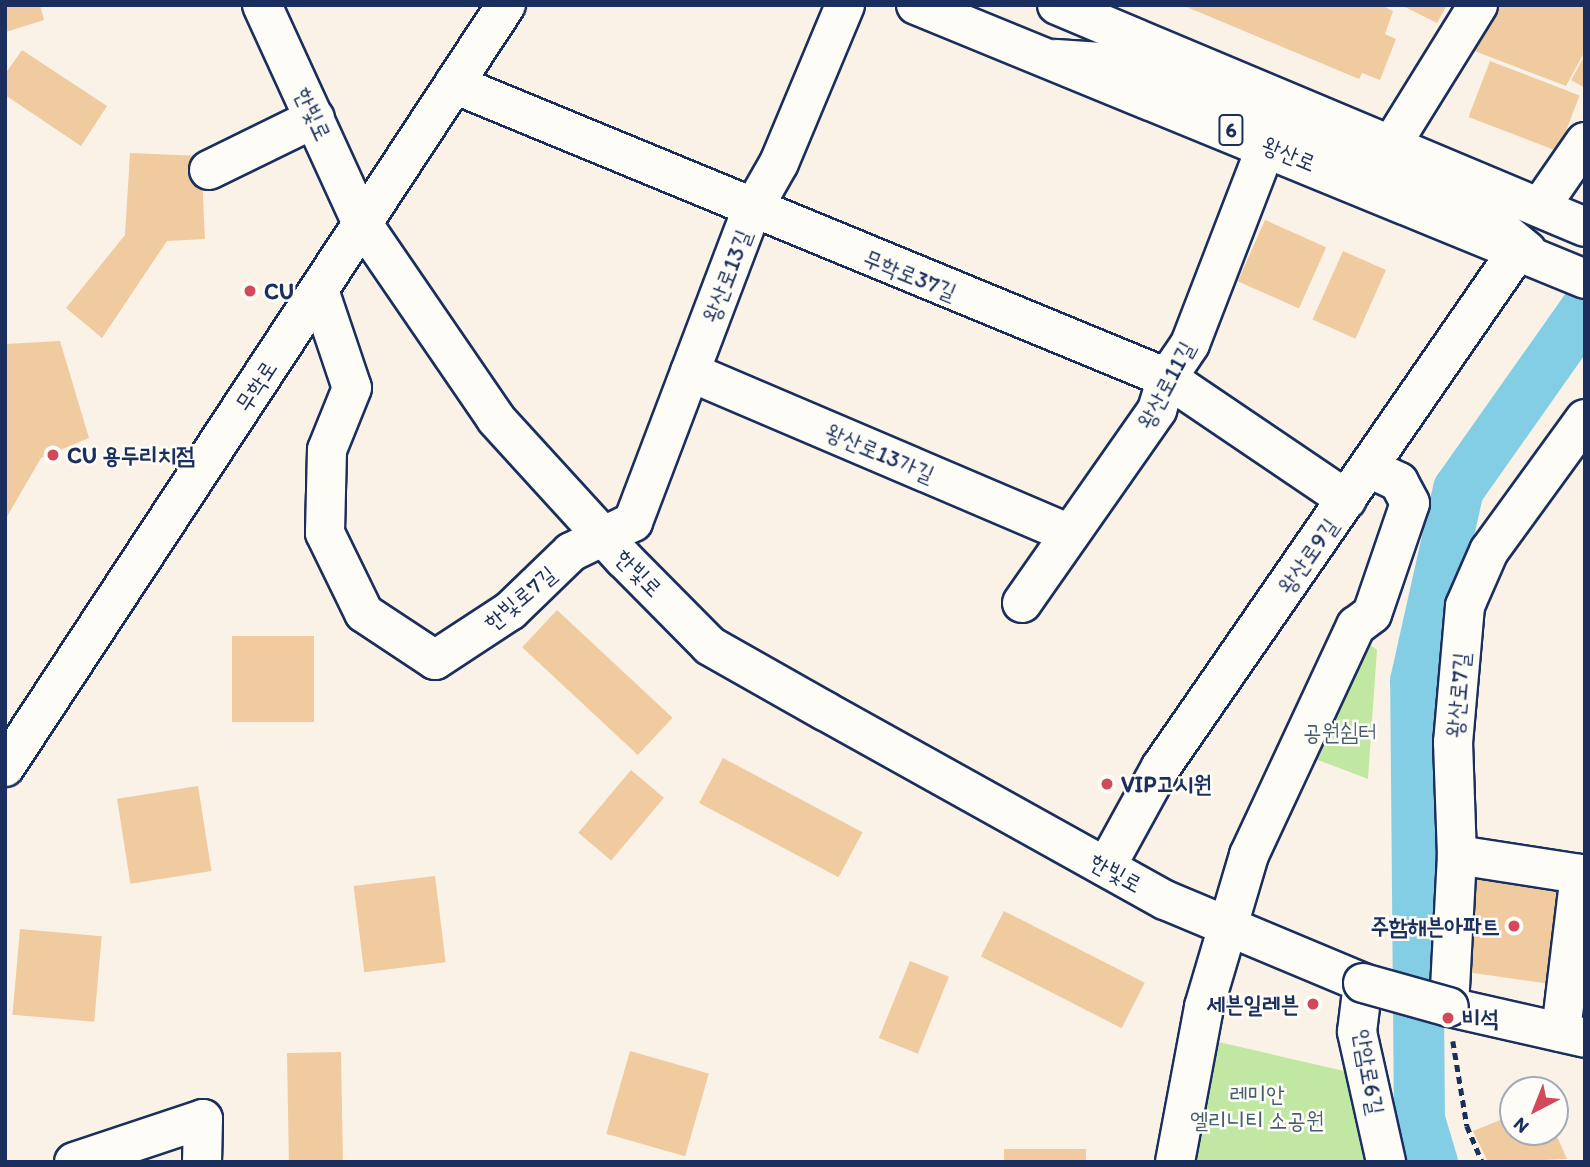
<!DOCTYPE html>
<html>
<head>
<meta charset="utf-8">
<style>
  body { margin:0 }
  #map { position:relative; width:1590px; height:1167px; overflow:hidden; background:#faf2e6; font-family:Itim,"Poor Story",sans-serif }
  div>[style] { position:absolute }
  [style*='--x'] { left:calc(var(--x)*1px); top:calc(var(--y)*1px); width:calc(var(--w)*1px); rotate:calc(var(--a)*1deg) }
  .green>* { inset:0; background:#c1e8a2 }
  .river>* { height:51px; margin:-25.5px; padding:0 25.5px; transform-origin:25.5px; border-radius:25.5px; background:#84cee5 }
  .building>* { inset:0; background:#f0cba0; transform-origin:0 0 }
  .path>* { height:4.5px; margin-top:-2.25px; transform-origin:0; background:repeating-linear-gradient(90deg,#1b2f5e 0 7px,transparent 0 12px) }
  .roads { filter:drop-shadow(2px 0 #1b2f5e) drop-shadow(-2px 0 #1b2f5e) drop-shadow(0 2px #1b2f5e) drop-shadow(0 -2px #1b2f5e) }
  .minor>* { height:38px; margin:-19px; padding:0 19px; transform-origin:19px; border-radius:19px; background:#fdfcf7 }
  .major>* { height:38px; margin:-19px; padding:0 19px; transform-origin:19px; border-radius:19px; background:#fdfcf7 }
  .bridges { filter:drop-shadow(2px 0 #1b2f5e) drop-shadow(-2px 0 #1b2f5e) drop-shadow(0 2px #1b2f5e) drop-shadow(0 -2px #1b2f5e) }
  .minor-bridge>* { height:38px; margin:-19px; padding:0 19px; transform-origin:19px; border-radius:19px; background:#fdfcf7 }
  .dots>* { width:19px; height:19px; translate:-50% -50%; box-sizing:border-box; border:4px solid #fdfcf7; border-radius:50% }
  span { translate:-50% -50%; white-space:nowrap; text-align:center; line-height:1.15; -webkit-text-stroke:5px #fdfcf7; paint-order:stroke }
  .shield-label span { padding:2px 5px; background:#fdfcf7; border:2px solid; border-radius:5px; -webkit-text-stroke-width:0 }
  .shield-label { font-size:21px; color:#1b2f5e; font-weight:700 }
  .street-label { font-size:23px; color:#1b2f5e }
  .poi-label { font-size:23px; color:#1b2f5e; font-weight:700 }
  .left { translate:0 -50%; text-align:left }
  .right { translate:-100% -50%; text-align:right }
  .park-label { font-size:23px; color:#445d6f }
  .frame { position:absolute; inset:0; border:7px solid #1b2f5e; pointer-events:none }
  .north { position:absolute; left:1499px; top:1076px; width:70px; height:70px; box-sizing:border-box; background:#fdfcf7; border:2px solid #a3aaba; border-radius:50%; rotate:222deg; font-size:19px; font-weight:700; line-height:28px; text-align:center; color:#1b2f5e }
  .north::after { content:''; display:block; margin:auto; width:24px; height:32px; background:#d1495b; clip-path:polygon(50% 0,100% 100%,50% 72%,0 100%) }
</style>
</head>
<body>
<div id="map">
  <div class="green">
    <div style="clip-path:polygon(1353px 632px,1377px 650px,1368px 779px,1297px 752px)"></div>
    <div style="clip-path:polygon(1210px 1040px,1344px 1071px,1364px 1162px,1196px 1162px)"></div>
  </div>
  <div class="river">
    <div style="--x:1432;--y:1162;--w:45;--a:-106.8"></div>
    <div style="--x:1419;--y:1119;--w:438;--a:-90.5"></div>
    <div style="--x:1415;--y:681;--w:197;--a:-77.4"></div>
    <div style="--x:1458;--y:489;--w:220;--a:-54.8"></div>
  </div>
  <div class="building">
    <div style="clip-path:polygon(5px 5px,40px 5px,44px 20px,6px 32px)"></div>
    <div style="clip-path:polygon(1182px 5px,1381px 5px,1393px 11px,1385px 34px,1396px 39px,1380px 80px,1362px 73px,1359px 79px)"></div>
    <div style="clip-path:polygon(1401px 5px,1447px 5px,1437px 23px)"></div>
    <div style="clip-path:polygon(1495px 5px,1585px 5px,1585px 51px,1566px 86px,1467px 48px)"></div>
    <div style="clip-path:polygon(22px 50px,107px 106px,81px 146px,5px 95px,5px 74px)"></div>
    <div style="clip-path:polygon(1585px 55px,1585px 88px,1571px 80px)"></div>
    <div style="left:1490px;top:61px;width:96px;height:60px;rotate:21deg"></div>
    <div style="clip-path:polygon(130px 153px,201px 156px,205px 239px,167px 241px,102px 338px,66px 308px,125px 235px)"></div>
    <div style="left:1265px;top:220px;width:67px;height:67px;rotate:24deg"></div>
    <div style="left:1343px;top:251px;width:47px;height:75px;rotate:24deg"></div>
    <div style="clip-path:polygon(60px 341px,89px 438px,41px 458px,5px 520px,5px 344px)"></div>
    <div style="left:557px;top:610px;width:158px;height:51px;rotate:43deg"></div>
    <div style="left:232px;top:636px;width:82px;height:86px"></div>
    <div style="left:723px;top:758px;width:158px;height:51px;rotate:28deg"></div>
    <div style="left:631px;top:770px;width:43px;height:82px;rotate:40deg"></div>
    <div style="left:198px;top:786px;width:86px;height:82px;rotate:81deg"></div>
    <div style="left:1473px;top:868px;width:97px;height:104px;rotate:8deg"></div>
    <div style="left:435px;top:876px;width:87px;height:82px;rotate:83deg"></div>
    <div style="left:1004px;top:911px;width:158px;height:51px;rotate:27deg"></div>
    <div style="left:20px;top:929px;width:82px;height:86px;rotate:5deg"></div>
    <div style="left:910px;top:961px;width:42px;height:83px;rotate:22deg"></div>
    <div style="left:630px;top:1051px;width:82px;height:86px;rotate:16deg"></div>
    <div style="left:341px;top:1052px;width:110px;height:54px;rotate:89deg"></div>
    <div style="clip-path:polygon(1513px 1115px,1513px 1132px,1555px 1132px,1567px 1159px,1488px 1162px,1473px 1131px)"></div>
    <div style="left:1004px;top:1149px;width:82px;height:13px"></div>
  </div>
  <div class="path">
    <div style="--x:1453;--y:1041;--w:86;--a:80.6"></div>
    <div style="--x:1467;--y:1126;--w:39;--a:67"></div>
  </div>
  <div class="roads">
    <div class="minor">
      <div style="--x:262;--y:5;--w:240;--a:65.4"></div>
      <div style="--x:362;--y:223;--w:237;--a:55.6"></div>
      <div style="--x:496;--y:419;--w:190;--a:47.6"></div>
      <div style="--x:624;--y:559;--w:122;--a:45.3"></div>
      <div style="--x:710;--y:646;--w:132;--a:29.5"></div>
      <div style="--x:825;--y:711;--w:389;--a:29.1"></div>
      <div style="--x:1165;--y:900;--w:215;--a:22.7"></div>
      <div style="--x:1363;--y:983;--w:49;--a:97"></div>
      <div style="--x:1357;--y:1032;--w:133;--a:77.4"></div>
      <div style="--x:1056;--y:59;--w:91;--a:3.8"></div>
      <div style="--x:1147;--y:65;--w:345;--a:23"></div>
      <div style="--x:1465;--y:200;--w:80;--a:39.4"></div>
      <div style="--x:454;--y:84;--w:771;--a:22.41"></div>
      <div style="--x:1167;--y:378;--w:217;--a:34.1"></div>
      <div style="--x:1390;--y:147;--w:167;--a:-58.2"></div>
      <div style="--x:209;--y:170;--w:118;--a:-26.1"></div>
      <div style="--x:1540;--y:207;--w:79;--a:-55.3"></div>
      <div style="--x:319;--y:290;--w:103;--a:71.4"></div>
      <div style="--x:352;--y:388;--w:67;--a:112"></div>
      <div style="--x:327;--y:450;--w:83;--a:91.4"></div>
      <div style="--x:325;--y:533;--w:89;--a:64"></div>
      <div style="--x:364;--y:613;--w:85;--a:33.5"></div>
      <div style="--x:435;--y:660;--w:90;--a:-33.2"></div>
      <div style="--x:510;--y:611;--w:85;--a:-44"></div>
      <div style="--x:571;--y:552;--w:69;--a:-25.8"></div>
      <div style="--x:633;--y:522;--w:332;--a:-69.2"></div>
      <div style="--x:751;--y:212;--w:56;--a:-60.3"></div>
      <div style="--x:779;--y:163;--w:171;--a:-67.3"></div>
      <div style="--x:690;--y:372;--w:413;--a:23.1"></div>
      <div style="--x:1585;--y:419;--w:163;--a:126"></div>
      <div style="--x:1489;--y:551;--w:60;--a:113.6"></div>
      <div style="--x:1465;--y:606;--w:137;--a:95"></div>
      <div style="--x:1453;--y:742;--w:113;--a:88"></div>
      <div style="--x:1457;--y:855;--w:152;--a:93"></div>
      <div style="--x:1449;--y:1007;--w:139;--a:12.8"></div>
      <div style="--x:1022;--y:603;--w:236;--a:-55"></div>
      <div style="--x:1157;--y:410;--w:34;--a:-73"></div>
      <div style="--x:1167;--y:378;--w:41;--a:-55.9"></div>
      <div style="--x:1190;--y:344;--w:214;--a:-68.9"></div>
      <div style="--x:1457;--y:855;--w:124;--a:8.8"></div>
      <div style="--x:1580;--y:874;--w:159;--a:96.9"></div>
      <div style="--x:1106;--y:867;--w:114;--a:-61.2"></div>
      <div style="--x:1161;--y:767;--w:628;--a:-55.37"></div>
      <div style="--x:74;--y:1162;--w:136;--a:-18.4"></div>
      <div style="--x:203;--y:1119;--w:43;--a:91.3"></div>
      <div style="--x:1175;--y:1162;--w:158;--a:-79.4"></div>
      <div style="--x:1204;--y:1007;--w:159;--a:-73.5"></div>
      <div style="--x:1249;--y:855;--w:253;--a:-65"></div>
      <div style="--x:1356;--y:626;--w:20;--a:-37"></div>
      <div style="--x:1372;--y:614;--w:117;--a:-71.1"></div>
      <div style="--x:1410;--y:503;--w:24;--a:-118"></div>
      <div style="--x:1399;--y:482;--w:33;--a:-155"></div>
    </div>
    <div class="major">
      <div style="--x:916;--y:5;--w:723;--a:22.27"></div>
      <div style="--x:1057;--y:5;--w:573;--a:22.8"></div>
      <div style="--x:5;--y:767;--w:912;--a:-56.68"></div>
    </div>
  </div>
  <div class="bridges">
    <div class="minor-bridge">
      <div style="--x:1363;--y:983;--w:89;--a:15.6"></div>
    </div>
  </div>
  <div class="dots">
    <div style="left:250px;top:291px;background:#d1495b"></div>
    <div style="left:53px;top:455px;background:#d1495b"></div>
    <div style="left:1107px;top:784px;background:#d1495b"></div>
    <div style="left:1514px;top:926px;background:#d1495b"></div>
    <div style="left:1313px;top:1004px;background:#d1495b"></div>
    <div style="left:1448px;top:1018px;background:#d1495b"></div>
  </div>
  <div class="shield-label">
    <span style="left:1231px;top:130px">6</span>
  </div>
  <div class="street-label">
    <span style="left:313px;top:114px;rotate:65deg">한빛로</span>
    <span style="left:1289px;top:154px;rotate:22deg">왕산로</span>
    <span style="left:910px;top:275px;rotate:22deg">무학로37길</span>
    <span style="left:727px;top:276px;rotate:-69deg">왕산로13길</span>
    <span style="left:1166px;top:385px;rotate:-62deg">왕산로11길</span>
    <span style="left:256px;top:386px;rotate:-57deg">무학로</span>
    <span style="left:880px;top:453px;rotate:23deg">왕산로13가길</span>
    <span style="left:1308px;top:556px;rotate:-55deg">왕산로9길</span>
    <span style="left:639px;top:573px;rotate:46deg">한빛로</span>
    <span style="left:520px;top:598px;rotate:-40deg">한빛로7길</span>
    <span style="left:1458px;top:695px;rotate:-85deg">왕산로7길</span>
    <span style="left:1116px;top:873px;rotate:29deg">한빛로</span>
    <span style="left:1369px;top:1072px;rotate:80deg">안암로6길</span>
  </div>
  <div class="poi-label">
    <span class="left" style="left:264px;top:291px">CU</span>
    <span class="left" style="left:67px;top:455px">CU 용두리치점</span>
    <span class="left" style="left:1121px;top:784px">VIP고시원</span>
    <span class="right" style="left:1500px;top:926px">주함해븐아파트</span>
    <span class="right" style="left:1299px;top:1004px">세븐일레븐</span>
    <span class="left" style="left:1462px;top:1018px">비석</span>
  </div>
  <div class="park-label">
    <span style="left:1340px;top:732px">공원쉼터</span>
    <span style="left:1257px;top:1107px">레미안<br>엘리니티 소공원</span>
  </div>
  <div class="frame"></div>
  <div class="north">N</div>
</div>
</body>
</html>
